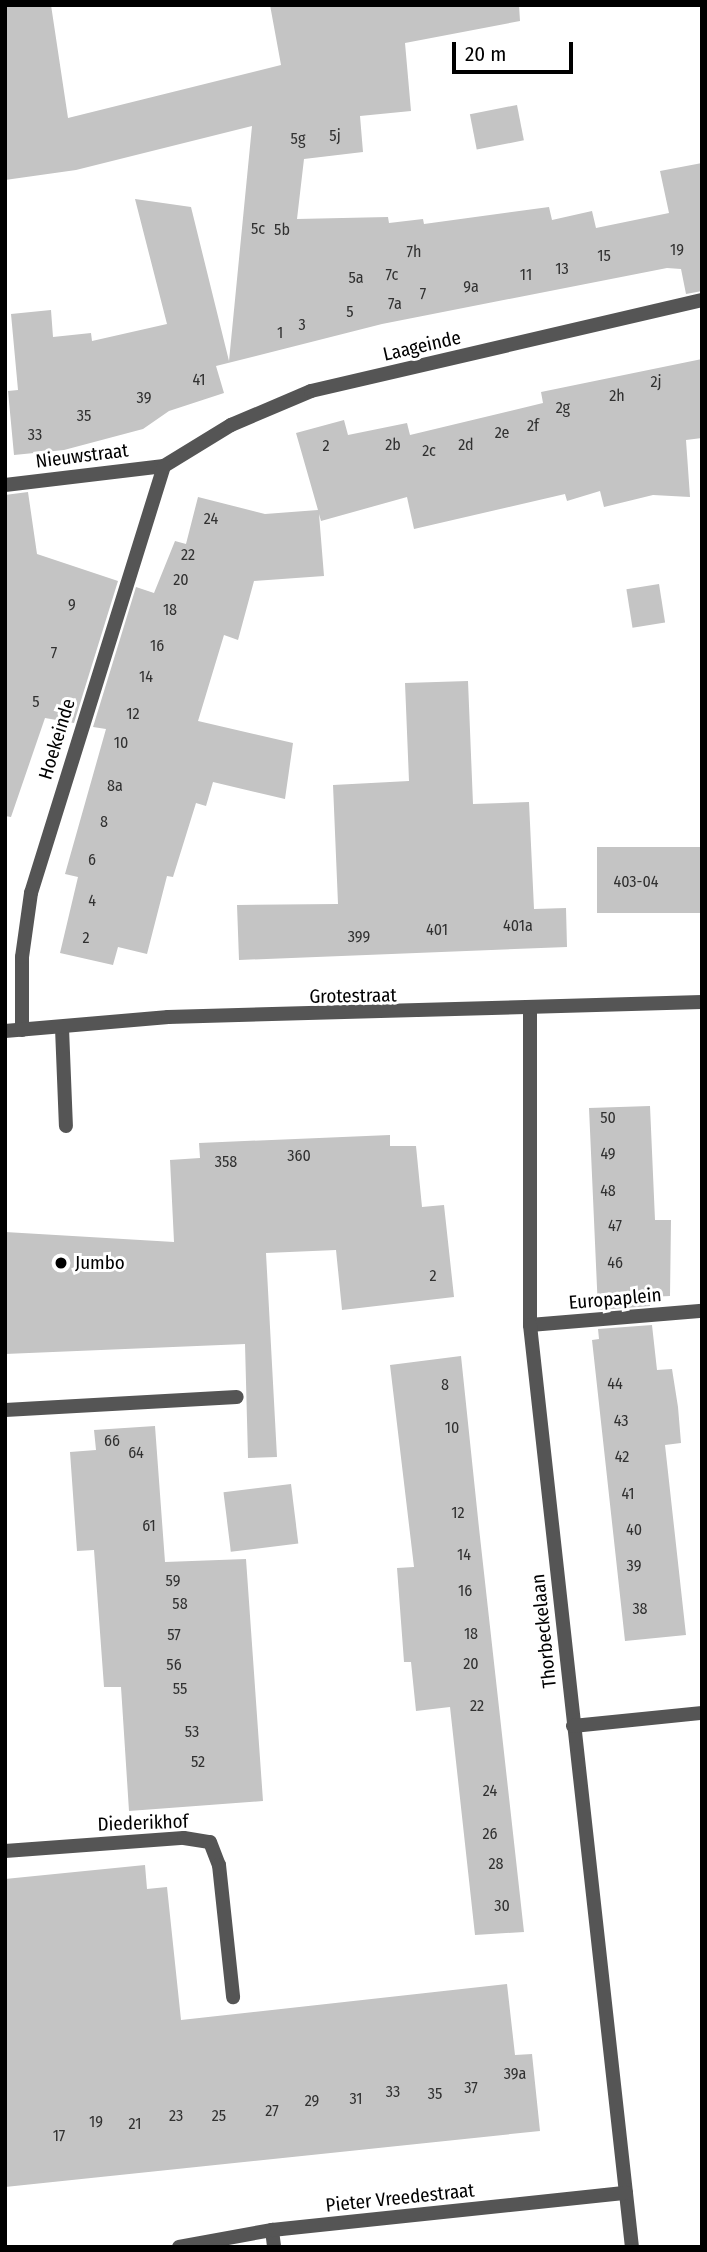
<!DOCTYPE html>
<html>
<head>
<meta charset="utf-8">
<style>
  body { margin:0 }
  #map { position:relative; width:707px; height:2252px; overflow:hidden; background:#fff; font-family:"Fira Sans Condensed",sans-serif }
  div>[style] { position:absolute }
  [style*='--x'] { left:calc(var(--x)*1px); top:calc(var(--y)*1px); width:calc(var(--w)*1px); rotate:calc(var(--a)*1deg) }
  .building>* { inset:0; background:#c4c4c4; transform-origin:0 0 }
  .service>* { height:14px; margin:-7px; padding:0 7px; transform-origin:7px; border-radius:7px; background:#555 }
  .minor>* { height:14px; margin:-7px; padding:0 7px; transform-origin:7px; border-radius:7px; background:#555 }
  .dots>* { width:19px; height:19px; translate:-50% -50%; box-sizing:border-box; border:4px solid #fff; border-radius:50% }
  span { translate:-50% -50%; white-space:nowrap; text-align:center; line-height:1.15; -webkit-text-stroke:6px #fff; paint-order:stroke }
  .number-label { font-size:16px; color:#313131 }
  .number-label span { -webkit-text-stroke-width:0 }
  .street-label { font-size:19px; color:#000 }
  .poi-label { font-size:19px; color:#000 }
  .left { translate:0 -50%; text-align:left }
  .frame { position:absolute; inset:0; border:7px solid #000; pointer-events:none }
  .scale { position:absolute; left:452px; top:42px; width:121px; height:32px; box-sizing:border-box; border:4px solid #000; border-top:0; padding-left:9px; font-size:21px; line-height:24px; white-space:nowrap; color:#000; -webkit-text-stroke:5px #fff; paint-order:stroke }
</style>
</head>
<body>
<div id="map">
  <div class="building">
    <div style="clip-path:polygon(5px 5px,51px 5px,68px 118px,281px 65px,270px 5px,519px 5px,520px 21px,405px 43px,411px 111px,360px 116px,363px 152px,304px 159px,297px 219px,388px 217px,389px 223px,423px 219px,424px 224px,549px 207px,552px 220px,592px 211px,596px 228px,669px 213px,660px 171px,702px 163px,702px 291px,686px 294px,681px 269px,667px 268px,382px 324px,216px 366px,224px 393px,169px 411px,143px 429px,64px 450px,14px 455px,8px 391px,18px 390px,11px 314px,51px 310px,53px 337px,91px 333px,92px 341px,167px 324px,135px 199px,191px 207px,229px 361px,252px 126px,76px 170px,5px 180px)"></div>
    <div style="left:517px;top:105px;width:36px;height:48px;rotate:79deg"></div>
    <div style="clip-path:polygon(702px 359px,702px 438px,686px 440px,690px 497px,653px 495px,604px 507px,600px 491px,567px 501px,565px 494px,414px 529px,407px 497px,321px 521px,319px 514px,324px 576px,254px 581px,238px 640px,224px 635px,198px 721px,293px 743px,285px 799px,213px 782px,206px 806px,196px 803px,173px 877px,167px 876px,147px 954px,118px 947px,113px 965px,60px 953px,78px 877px,65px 874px,106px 729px,93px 727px,136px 587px,154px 593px,175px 541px,186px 544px,198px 497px,265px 514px,318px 510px,296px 433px,344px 420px,348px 435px,407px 423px,410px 435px,543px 403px,541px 392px)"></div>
    <div style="clip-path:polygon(28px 492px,37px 554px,118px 581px,74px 723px,45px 718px,11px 817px,5px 816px,5px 495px)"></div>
    <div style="left:659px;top:584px;width:39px;height:33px;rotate:81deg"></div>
    <div style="clip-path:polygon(468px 681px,473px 804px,529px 802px,534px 909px,566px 908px,567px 947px,239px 960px,237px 905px,338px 904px,333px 785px,409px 781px,405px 683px)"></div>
    <div style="left:702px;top:847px;width:66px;height:105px;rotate:90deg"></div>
    <div style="clip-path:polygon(650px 1106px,655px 1220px,671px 1220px,670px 1296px,649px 1297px,650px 1306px,598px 1310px,589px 1108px)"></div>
    <div style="clip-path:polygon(390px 1135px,390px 1146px,416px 1146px,422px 1207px,444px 1205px,454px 1297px,342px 1310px,336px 1250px,266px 1253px,277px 1457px,248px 1458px,245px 1344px,5px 1354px,5px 1232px,174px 1242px,170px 1160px,200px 1158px,199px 1143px)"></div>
    <div style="clip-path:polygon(652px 1325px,657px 1370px,672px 1369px,678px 1407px,681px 1443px,665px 1445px,686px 1635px,625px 1641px,592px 1340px,599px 1339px,598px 1329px)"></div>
    <div style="clip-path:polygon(461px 1356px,479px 1528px,524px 1932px,475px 1935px,450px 1707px,416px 1711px,411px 1662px,404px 1662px,397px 1568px,414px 1567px,390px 1365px)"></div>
    <div style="clip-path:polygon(155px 1426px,165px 1562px,246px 1559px,263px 1801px,129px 1811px,121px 1687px,104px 1687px,94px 1550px,77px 1551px,70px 1452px,96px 1450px,94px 1430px)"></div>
    <div style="left:291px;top:1484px;width:60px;height:68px;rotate:83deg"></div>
    <div style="clip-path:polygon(145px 1865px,147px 1889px,167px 1887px,181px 2020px,507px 1984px,515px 2055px,532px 2054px,540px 2131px,5px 2187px,5px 1879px)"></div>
  </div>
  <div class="service">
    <div style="--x:62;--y:1028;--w:98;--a:87.7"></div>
    <div style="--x:530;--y:1325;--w:173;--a:-4.7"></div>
    <div style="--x:5;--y:1410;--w:232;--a:-3.2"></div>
  </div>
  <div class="minor">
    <div style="--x:5;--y:485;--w:160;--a:-6.8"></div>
    <div style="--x:164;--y:466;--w:79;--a:-31.5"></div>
    <div style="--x:231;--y:425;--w:87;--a:-23"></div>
    <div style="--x:311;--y:391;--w:401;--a:-13.1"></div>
    <div style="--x:530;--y:1009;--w:316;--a:90"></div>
    <div style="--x:530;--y:1325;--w:928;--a:83.69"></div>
    <div style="--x:22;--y:1030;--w:73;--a:-90"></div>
    <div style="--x:22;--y:957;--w:65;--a:-82"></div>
    <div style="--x:31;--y:893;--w:447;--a:-72.7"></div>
    <div style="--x:5;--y:1031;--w:164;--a:-4.9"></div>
    <div style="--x:168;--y:1017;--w:534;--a:-1.61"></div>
    <div style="--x:573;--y:1726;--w:130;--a:-5.8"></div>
    <div style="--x:5;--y:1851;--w:179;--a:-4.2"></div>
    <div style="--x:184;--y:1838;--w:26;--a:9"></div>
    <div style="--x:210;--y:1842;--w:25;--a:69"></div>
    <div style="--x:219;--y:1865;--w:133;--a:83.9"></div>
    <div style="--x:272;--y:2230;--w:17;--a:83"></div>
    <div style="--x:179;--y:2247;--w:95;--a:-10.4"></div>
    <div style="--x:272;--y:2230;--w:356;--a:-6"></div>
  </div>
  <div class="dots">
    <div style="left:61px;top:1263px;background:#000"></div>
  </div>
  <div class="number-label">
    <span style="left:335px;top:136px">5j</span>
    <span style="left:298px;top:139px">5g</span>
    <span style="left:258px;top:229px">5c</span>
    <span style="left:282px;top:230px">5b</span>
    <span style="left:677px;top:250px">19</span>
    <span style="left:414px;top:252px">7h</span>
    <span style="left:604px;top:256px">15</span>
    <span style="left:562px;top:269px">13</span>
    <span style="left:392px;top:275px">7c</span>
    <span style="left:526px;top:275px">11</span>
    <span style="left:356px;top:278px">5a</span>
    <span style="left:471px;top:287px">9a</span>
    <span style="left:423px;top:294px">7</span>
    <span style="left:395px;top:304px">7a</span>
    <span style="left:350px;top:312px">5</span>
    <span style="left:302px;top:325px">3</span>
    <span style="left:280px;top:333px">1</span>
    <span style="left:199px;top:380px">41</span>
    <span style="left:656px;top:382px">2j</span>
    <span style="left:617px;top:396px">2h</span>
    <span style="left:144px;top:398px">39</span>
    <span style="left:563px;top:408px">2g</span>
    <span style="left:84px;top:416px">35</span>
    <span style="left:533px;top:426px">2f</span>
    <span style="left:502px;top:433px">2e</span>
    <span style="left:35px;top:435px">33</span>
    <span style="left:393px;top:445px">2b</span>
    <span style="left:466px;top:445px">2d</span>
    <span style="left:326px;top:446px">2</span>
    <span style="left:429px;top:451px">2c</span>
    <span style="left:211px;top:519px">24</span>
    <span style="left:188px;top:555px">22</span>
    <span style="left:181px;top:580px">20</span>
    <span style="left:72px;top:605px">9</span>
    <span style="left:170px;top:610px">18</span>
    <span style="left:157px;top:646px">16</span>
    <span style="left:54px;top:653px">7</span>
    <span style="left:146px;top:677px">14</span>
    <span style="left:36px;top:702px">5</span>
    <span style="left:133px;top:714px">12</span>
    <span style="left:121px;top:743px">10</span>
    <span style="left:115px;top:786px">8a</span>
    <span style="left:104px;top:822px">8</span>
    <span style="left:92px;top:860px">6</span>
    <span style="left:636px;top:882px">403-04</span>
    <span style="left:92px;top:901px">4</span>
    <span style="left:518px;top:926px">401a</span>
    <span style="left:437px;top:930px">401</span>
    <span style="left:359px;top:937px">399</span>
    <span style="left:86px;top:938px">2</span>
    <span style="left:608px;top:1118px">50</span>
    <span style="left:608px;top:1154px">49</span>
    <span style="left:299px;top:1156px">360</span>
    <span style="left:226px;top:1162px">358</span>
    <span style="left:608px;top:1191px">48</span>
    <span style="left:615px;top:1226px">47</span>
    <span style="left:615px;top:1263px">46</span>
    <span style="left:433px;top:1276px">2</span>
    <span style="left:615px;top:1384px">44</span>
    <span style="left:445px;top:1385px">8</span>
    <span style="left:621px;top:1421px">43</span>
    <span style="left:452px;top:1428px">10</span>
    <span style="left:112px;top:1441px">66</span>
    <span style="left:136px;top:1453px">64</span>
    <span style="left:622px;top:1457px">42</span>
    <span style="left:628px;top:1494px">41</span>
    <span style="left:458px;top:1513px">12</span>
    <span style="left:149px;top:1526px">61</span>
    <span style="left:634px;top:1530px">40</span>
    <span style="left:464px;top:1555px">14</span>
    <span style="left:634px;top:1566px">39</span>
    <span style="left:173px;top:1581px">59</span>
    <span style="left:465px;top:1591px">16</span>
    <span style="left:180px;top:1604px">58</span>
    <span style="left:640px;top:1609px">38</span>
    <span style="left:471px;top:1634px">18</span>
    <span style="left:174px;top:1635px">57</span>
    <span style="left:471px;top:1664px">20</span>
    <span style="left:174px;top:1665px">56</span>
    <span style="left:180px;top:1689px">55</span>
    <span style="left:477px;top:1706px">22</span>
    <span style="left:192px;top:1732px">53</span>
    <span style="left:198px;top:1762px">52</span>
    <span style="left:490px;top:1791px">24</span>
    <span style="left:490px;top:1834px">26</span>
    <span style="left:496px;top:1864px">28</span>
    <span style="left:502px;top:1906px">30</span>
    <span style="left:515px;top:2074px">39a</span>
    <span style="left:471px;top:2088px">37</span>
    <span style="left:393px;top:2092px">33</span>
    <span style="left:435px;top:2094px">35</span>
    <span style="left:356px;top:2099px">31</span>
    <span style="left:312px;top:2101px">29</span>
    <span style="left:272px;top:2111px">27</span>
    <span style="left:176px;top:2116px">23</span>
    <span style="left:219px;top:2116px">25</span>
    <span style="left:96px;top:2122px">19</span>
    <span style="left:135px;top:2124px">21</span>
    <span style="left:59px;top:2136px">17</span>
  </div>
  <div class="street-label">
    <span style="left:422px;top:346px;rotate:-13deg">Laageinde</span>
    <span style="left:82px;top:456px;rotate:-7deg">Nieuwstraat</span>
    <span style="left:57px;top:739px;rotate:-73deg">Hoekeinde</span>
    <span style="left:353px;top:996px;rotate:-1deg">Grotestraat</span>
    <span style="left:615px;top:1299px;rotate:-5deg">Europaplein</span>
    <span style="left:544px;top:1631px;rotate:-96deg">Thorbeckelaan</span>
    <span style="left:143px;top:1823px;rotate:-2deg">Diederikhof</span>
    <span style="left:400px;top:2198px;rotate:-6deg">Pieter Vreedestraat</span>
  </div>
  <div class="poi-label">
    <span class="left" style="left:75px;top:1263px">Jumbo</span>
  </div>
  <div class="frame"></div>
  <div class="scale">20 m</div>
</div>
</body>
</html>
